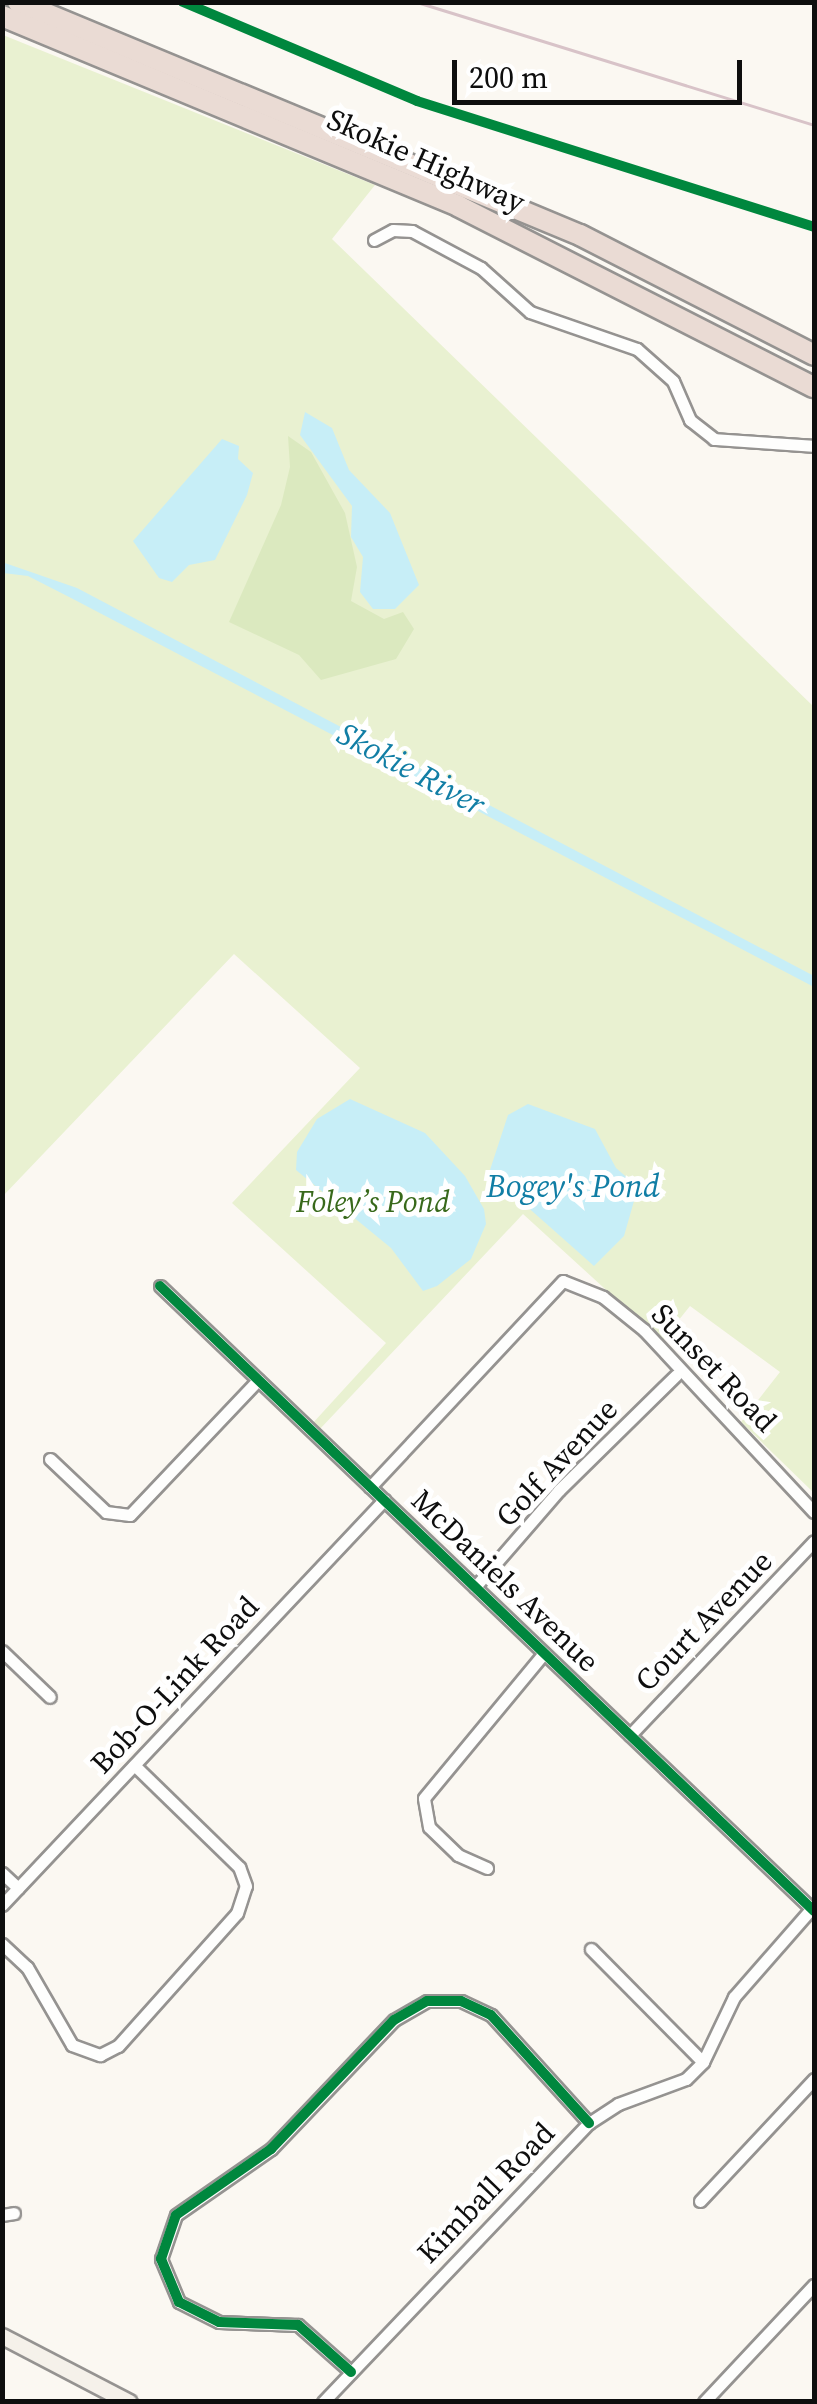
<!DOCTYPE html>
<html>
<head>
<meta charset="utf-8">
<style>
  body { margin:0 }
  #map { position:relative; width:817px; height:2404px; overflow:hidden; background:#fbf8f2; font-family:"Source Serif 4",serif }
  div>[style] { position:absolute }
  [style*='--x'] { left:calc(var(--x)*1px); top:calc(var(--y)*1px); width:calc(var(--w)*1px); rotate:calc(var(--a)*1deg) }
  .green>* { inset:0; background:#e9f1d1 }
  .forest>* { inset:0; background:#dbe9bf }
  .water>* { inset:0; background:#c7eef7 }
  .roads { filter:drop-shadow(2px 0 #959391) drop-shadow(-2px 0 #959391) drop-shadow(0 2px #959391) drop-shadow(0 -2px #959391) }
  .minor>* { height:11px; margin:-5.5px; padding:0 5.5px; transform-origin:5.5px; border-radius:5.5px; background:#fefefd }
  .secondary>* { height:15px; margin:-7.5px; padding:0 7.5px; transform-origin:7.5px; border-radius:7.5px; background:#f5f1ea }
  .motorway>* { height:20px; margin:-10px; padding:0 10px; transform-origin:10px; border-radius:10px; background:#eadbd4 }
  .rail>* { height:2.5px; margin:-1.25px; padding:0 1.25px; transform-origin:1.25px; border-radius:1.25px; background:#d8c3c8 }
  .cycleway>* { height:10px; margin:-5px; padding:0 5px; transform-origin:5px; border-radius:5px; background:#00873e }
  span { translate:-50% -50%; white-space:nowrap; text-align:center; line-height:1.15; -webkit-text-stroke:10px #fff; paint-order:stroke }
  .street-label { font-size:30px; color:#0e0e0e }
  .park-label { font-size:30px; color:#38691b; font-style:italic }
  .water-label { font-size:32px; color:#117ea5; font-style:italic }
  .frame { position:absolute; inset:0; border:5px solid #0e0e0e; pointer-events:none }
  .scale { position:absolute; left:452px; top:60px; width:290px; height:45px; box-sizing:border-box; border:5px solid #0e0e0e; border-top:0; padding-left:12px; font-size:30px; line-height:35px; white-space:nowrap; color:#0e0e0e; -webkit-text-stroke:8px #fff; paint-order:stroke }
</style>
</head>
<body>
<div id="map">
  <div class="green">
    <div style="clip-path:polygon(3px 35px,375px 185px,332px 239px,814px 707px,814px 1493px,741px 1422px,780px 1372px,690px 1306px,662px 1341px,523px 1214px,319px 1430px,312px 1424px,386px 1343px,232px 1203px,360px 1068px,234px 954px,3px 1196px)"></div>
  </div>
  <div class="forest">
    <div style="clip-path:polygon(288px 436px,311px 452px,345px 513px,357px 567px,351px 601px,384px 619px,403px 612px,414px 629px,396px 659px,321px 680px,299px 655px,229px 622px,281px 505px,290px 467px)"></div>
  </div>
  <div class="water">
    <div style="clip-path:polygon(305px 412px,332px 428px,349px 470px,390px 513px,419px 585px,395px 609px,373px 609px,360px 592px,363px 557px,351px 537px,352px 506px,300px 435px)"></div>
    <div style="clip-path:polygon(222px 439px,239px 446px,238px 459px,253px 473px,247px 495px,215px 560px,189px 565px,172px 582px,159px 578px,133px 541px)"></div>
    <div style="clip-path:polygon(2px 562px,77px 588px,814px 976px,814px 987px,73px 599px,28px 576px,3px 573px)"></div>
    <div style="clip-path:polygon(350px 1099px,425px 1133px,465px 1176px,484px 1209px,486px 1224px,471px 1259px,437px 1286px,423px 1291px,391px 1248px,296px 1170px,297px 1152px,317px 1119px)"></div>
    <div style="clip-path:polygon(528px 1104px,595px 1129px,616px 1168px,638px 1187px,624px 1236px,594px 1266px,489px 1173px,508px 1115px)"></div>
  </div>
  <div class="roads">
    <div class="minor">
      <div style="--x:374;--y:240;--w:21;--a:-28"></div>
      <div style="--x:393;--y:230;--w:19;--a:3"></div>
      <div style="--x:412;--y:231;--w:78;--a:28.2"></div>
      <div style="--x:481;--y:268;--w:66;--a:41.9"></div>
      <div style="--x:530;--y:312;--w:113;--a:19.1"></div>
      <div style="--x:637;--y:349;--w:48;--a:41.6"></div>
      <div style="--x:673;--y:381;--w:43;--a:66.4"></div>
      <div style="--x:690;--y:420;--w:31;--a:38"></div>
      <div style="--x:714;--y:439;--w:100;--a:4"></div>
      <div style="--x:160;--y:1286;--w:905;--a:43.7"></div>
      <div style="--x:50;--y:1459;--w:77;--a:43.4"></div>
      <div style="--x:106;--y:1512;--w:24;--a:7"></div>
      <div style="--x:130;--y:1515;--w:186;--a:-46.5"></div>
      <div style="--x:370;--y:1487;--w:282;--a:-46.9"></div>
      <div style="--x:563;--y:1281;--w:43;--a:21.8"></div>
      <div style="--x:603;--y:1297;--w:53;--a:38.8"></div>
      <div style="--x:644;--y:1330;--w:249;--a:47"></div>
      <div style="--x:475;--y:1587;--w:128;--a:-49.1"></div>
      <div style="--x:559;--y:1490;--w:164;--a:-44.5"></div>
      <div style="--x:2;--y:1651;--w:66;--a:43.8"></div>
      <div style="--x:630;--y:1735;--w:267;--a:-46.5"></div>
      <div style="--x:487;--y:1868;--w:32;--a:-156"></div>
      <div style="--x:458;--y:1855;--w:40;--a:-136"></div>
      <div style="--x:429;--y:1827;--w:29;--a:-100"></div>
      <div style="--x:424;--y:1798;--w:188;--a:-50.4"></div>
      <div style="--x:2;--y:1873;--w:22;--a:43"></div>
      <div style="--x:2;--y:1905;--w:557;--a:-46.67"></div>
      <div style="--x:2;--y:1944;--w:34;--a:43"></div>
      <div style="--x:27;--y:1967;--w:90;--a:60"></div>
      <div style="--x:72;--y:2045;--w:30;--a:20"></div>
      <div style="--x:100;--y:2055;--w:20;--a:-27"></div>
      <div style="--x:118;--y:2046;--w:178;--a:-48.2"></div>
      <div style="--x:237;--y:1913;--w:28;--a:-72"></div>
      <div style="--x:246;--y:1886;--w:20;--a:-110"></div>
      <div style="--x:239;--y:1867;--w:146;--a:-135.8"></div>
      <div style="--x:591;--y:1949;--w:159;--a:45.3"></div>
      <div style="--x:700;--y:2201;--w:167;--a:-46.9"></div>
      <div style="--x:2;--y:2215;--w:12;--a:-9"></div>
      <div style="--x:351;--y:2372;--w:71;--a:-138.4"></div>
      <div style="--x:298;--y:2325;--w:79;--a:-177.8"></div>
      <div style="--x:219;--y:2322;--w:45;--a:-153.4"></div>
      <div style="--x:179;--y:2302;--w:47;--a:-112.7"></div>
      <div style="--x:161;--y:2259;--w:46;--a:-71.2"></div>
      <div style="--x:176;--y:2215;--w:116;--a:-34.8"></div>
      <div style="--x:271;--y:2149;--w:178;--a:-46.4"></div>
      <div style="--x:394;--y:2020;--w:38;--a:-30"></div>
      <div style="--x:427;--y:2001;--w:34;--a:0"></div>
      <div style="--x:461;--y:2001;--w:33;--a:25"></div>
      <div style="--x:491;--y:2015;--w:146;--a:47.8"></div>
      <div style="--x:323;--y:2402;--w:385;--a:-46.4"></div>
      <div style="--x:589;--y:2123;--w:35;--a:-33"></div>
      <div style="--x:618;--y:2104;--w:72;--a:-20.2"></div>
      <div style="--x:686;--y:2079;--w:24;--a:-45"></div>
      <div style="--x:703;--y:2062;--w:72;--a:-64.5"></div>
      <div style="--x:734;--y:1997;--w:118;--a:-48.8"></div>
      <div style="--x:704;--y:2402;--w:161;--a:-46.8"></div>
    </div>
    <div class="secondary">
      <div style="--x:2;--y:2336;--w:143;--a:27.5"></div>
    </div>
    <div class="motorway">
      <div style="--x:18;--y:2;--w:608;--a:22.52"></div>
      <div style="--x:580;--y:235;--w:263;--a:27.1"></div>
      <div style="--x:2;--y:16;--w:494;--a:22.6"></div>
      <div style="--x:458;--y:206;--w:399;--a:27"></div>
    </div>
  </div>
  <div class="rail">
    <div style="--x:417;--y:2;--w:416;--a:17.2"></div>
  </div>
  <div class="cycleway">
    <div style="--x:183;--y:2;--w:254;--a:22.9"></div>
    <div style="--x:417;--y:101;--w:417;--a:17.6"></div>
    <div style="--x:160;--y:1286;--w:905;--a:43.7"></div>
    <div style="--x:351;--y:2372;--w:71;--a:-138.4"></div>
    <div style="--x:298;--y:2325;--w:79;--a:-177.8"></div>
    <div style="--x:219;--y:2322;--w:45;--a:-153.4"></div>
    <div style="--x:179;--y:2302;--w:47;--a:-112.7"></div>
    <div style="--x:161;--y:2259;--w:46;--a:-71.2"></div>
    <div style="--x:176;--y:2215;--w:116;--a:-34.8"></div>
    <div style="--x:271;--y:2149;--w:178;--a:-46.4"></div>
    <div style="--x:394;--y:2020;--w:38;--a:-30"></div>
    <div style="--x:427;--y:2001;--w:34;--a:0"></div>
    <div style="--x:461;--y:2001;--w:33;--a:25"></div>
    <div style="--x:491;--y:2015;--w:146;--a:47.8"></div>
  </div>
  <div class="street-label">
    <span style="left:426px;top:161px;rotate:24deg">Skokie Highway</span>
    <span style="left:714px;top:1368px;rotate:46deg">Sunset Road</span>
    <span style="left:557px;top:1463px;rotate:-47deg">Golf Avenue</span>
    <span style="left:505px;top:1581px;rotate:44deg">McDaniels Avenue</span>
    <span style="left:704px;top:1621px;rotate:-46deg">Court Avenue</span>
    <span style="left:175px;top:1685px;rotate:-47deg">Bob-O-Link Road</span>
    <span style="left:486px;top:2193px;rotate:-46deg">Kimball Road</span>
  </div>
  <div class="park-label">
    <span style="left:373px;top:1202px">Foley’s Pond</span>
  </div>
  <div class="water-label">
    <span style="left:411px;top:769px;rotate:28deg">Skokie River</span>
    <span style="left:573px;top:1186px">Bogey's Pond</span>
  </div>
  <div class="frame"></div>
  <div class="scale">200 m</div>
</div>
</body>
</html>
